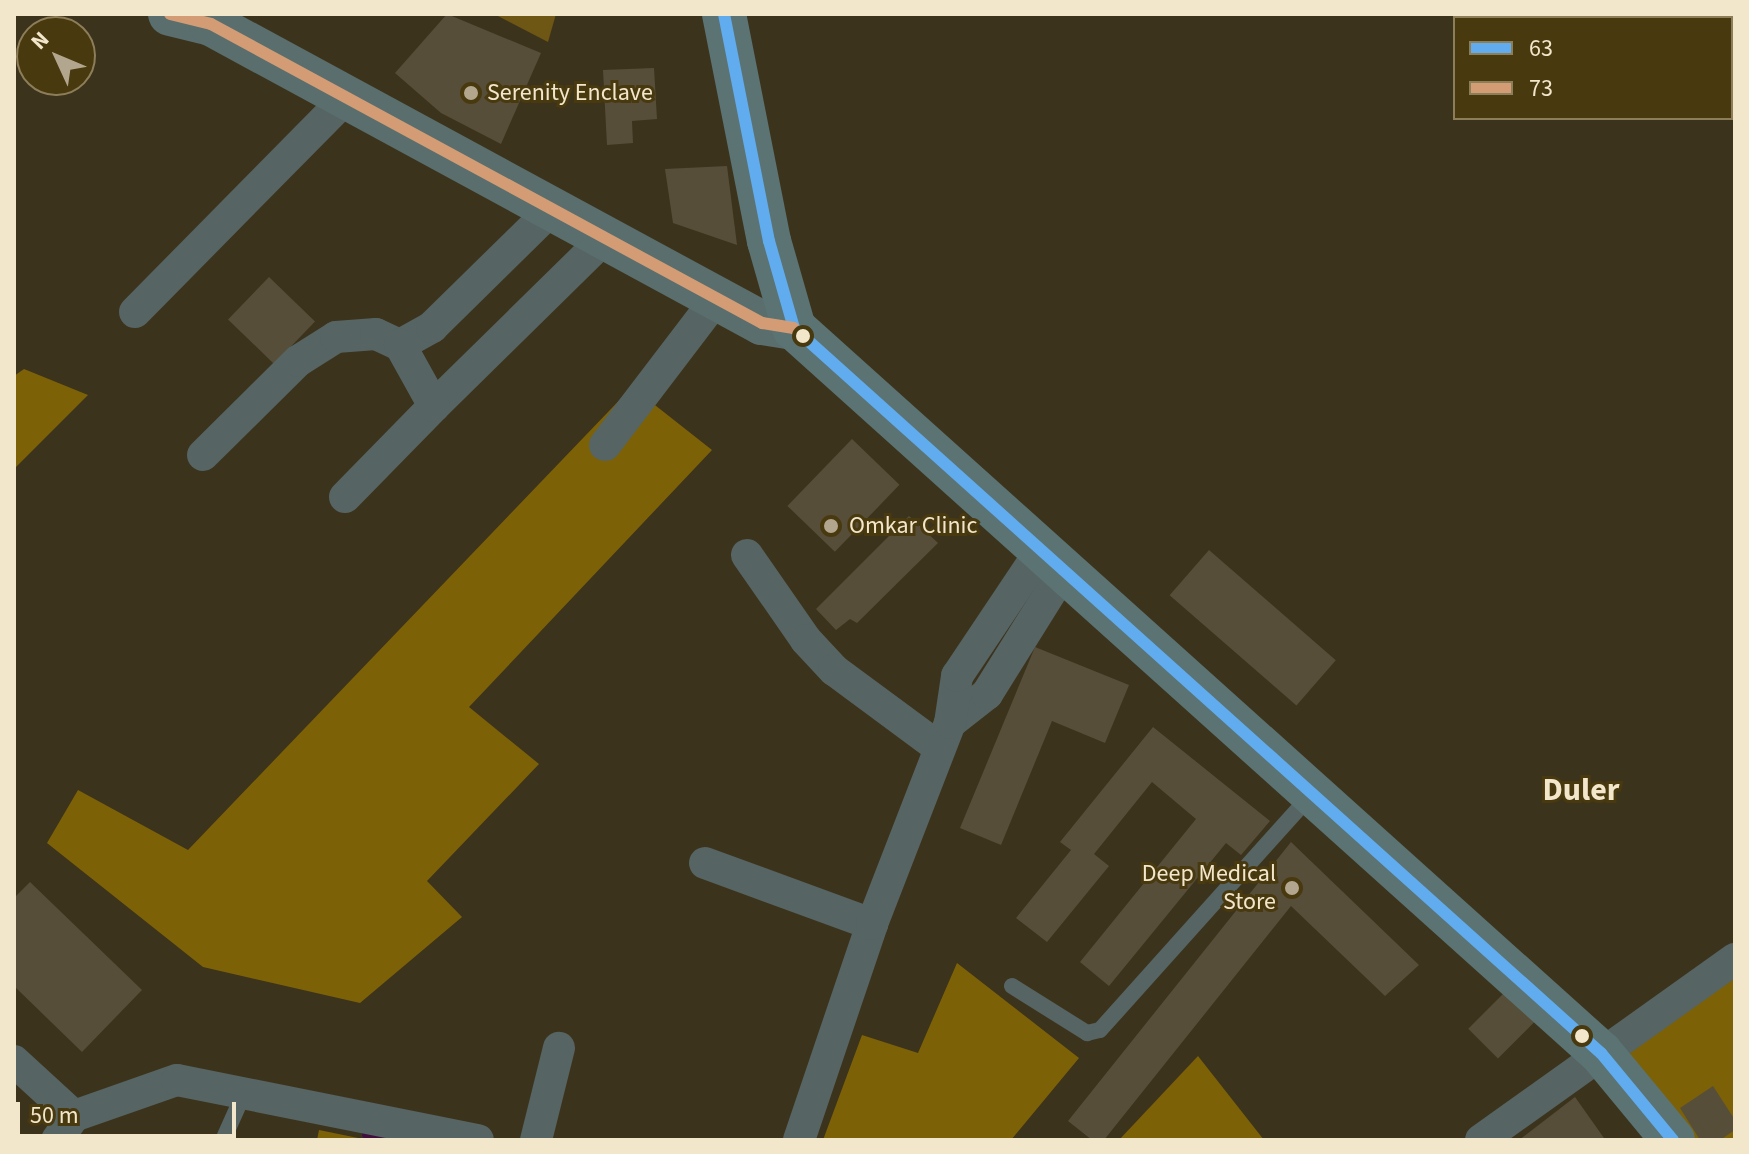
<!DOCTYPE html>
<html>
<head>
<meta charset="utf-8">
<style>
  body { margin:0 }
  #map { position:relative; width:1749px; height:1154px; overflow:hidden; background:#3c331c; font-family:"Source Sans 3",sans-serif }
  div>[style] { position:absolute }
  [style*='--x'] { left:calc(var(--x)*1px); top:calc(var(--y)*1px); width:calc(var(--w)*1px); rotate:calc(var(--a)*1deg) }
  .green>* { inset:0; background:#6e5614 }
  .forest>* { inset:0; background:#7d6107 }
  .stream>* { height:9px; margin:-4.5px; padding:0 4.5px; transform-origin:4.5px; border-radius:4.5px; background:#410f3f }
  .building>* { inset:0; background:#574e39; transform-origin:0 0 }
  .lane>* { height:16px; margin:-8px; padding:0 8px; transform-origin:8px; border-radius:8px; background:#566463 }
  .street>* { height:32px; margin:-16px; padding:0 16px; transform-origin:16px; border-radius:16px; background:#566463 }
  .secondary>* { height:44px; margin:-22px; padding:0 22px; transform-origin:22px; border-radius:22px; background:#596e6d }
  .primary>* { height:44px; margin:-22px; padding:0 22px; transform-origin:22px; border-radius:22px; background:#5b7373 }
  .bus-1>* { height:12px; margin:-6px; padding:0 6px; transform-origin:6px; border-radius:6px; background:#60acee }
  .bus-2>* { height:12px; margin:-6px; padding:0 6px; transform-origin:6px; border-radius:6px; background:#d39c74 }
  .dots>* { width:22px; height:22px; translate:-50% -50%; box-sizing:border-box; border:4px solid #49390f; border-radius:50% }
  span { translate:-50% -50%; white-space:nowrap; text-align:center; line-height:1.15; -webkit-text-stroke:6px #49390f; paint-order:stroke }
  .poi-label { font-size:24px; color:#f2e6cb }
  .left { translate:0 -50%; text-align:left }
  .right { translate:-100% -50%; text-align:right }
  .district-label { font-size:32px; color:#f2e6cb; font-weight:700 }
  .frame { position:absolute; inset:0; border:16px solid #f2e6cb; pointer-events:none }
  .legend { position:absolute; left:1453px; top:16px; width:280px; height:104px; box-sizing:border-box; background:#49390f; border:2px solid #8d7e5a; margin:0; padding:10px 14px; list-style:none; font-size:24px; color:#f2e6cb }
  .legend li { display:flex; align-items:center; gap:16px; height:40px }
  .legend b { width:40px; border:2px solid #8d7e5a }
  .north { position:absolute; left:16px; top:16px; width:80px; height:80px; box-sizing:border-box; background:#49390f; border:2px solid #8d7e5a; border-radius:50%; rotate:314deg; font-size:22px; font-weight:700; line-height:32px; text-align:center; color:#f2e6cb }
  .north::after { content:''; display:block; margin:auto; width:28px; height:36px; background:#b2a78e; clip-path:polygon(50% 0,100% 100%,50% 72%,0 100%) }
  .scale { position:absolute; left:16px; top:1102px; width:220px; height:36px; box-sizing:border-box; border:4px solid #f2e6cb; border-top:0; padding-left:10px; font-size:24px; line-height:28px; white-space:nowrap; color:#f2e6cb; -webkit-text-stroke:6px #49390f; paint-order:stroke }
</style>
</head>
<body>
<div id="map">
  <div class="green">
    <div style="clip-path:polygon(494px 14px,556px 14px,548px 42px)"></div>
  </div>
  <div class="forest">
    <div style="clip-path:polygon(24px 369px,88px 395px,14px 469px,14px 376px)"></div>
    <div style="clip-path:polygon(632px 387px,712px 450px,469px 707px,539px 764px,427px 881px,462px 917px,360px 1003px,203px 967px,47px 843px,78px 790px,188px 850px)"></div>
    <div style="clip-path:polygon(957px 963px,1079px 1058px,1011px 1140px,823px 1140px,862px 1035px,918px 1053px)"></div>
    <div style="clip-path:polygon(1735px 972px,1735px 1140px,1696px 1140px,1623px 1049px)"></div>
    <div style="clip-path:polygon(1198px 1056px,1264px 1140px,1119px 1140px)"></div>
    <div style="clip-path:polygon(319px 1130px,368px 1140px,317px 1140px)"></div>
  </div>
  <div class="stream">
    <div style="--x:366;--y:1134;--w:30;--a:12"></div>
  </div>
  <div class="building">
    <div style="clip-path:polygon(447px 14px,541px 53px,501px 144px,441px 113px,395px 73px)"></div>
    <div style="clip-path:polygon(654px 68px,657px 119px,632px 121px,633px 143px,607px 145px,603px 70px)"></div>
    <div style="clip-path:polygon(727px 166px,737px 245px,673px 223px,665px 169px)"></div>
    <div style="left:269px;top:277px;width:64px;height:59px;rotate:44deg"></div>
    <div style="left:852px;top:439px;width:66px;height:93px;rotate:44deg"></div>
    <div style="clip-path:polygon(909px 516px,938px 543px,857px 623px,850px 619px,836px 630px,816px 609px)"></div>
    <div style="left:1209px;top:550px;width:168px;height:60px;rotate:41deg"></div>
    <div style="clip-path:polygon(1035px 647px,1129px 685px,1105px 743px,1052px 721px,1001px 845px,960px 828px)"></div>
    <div style="clip-path:polygon(1153px 727px,1270px 821px,1241px 855px,1226px 843px,1109px 986px,1080px 962px,1196px 819px,1152px 782px,1094px 854px,1109px 866px,1047px 942px,1016px 918px,1071px 850px,1060px 842px)"></div>
    <div style="clip-path:polygon(1291px 842px,1419px 965px,1385px 996px,1291px 906px,1104px 1140px,1092px 1140px,1068px 1121px)"></div>
    <div style="clip-path:polygon(30px 882px,142px 990px,82px 1052px,14px 986px,14px 898px)"></div>
    <div style="left:1505px;top:992px;width:42px;height:52px;rotate:45deg"></div>
    <div style="clip-path:polygon(1713px 1086px,1735px 1120px,1735px 1130px,1720px 1140px,1700px 1140px,1680px 1108px)"></div>
    <div style="clip-path:polygon(1575px 1097px,1604px 1138px,1519px 1140px)"></div>
  </div>
  <div class="lane">
    <div style="--x:1012;--y:986;--w:89;--a:32.1"></div>
    <div style="--x:1087;--y:1033;--w:13;--a:-13"></div>
    <div style="--x:1100;--y:1030;--w:316;--a:-48.1"></div>
    <div style="--x:223;--y:1140;--w:51;--a:-65.9"></div>
  </div>
  <div class="street">
    <div style="--x:135;--y:312;--w:301;--a:-45.4"></div>
    <div style="--x:434;--y:406;--w:244;--a:-44.5"></div>
    <div style="--x:605;--y:445;--w:185;--a:-52.7"></div>
    <div style="--x:203;--y:455;--w:134;--a:-44.7"></div>
    <div style="--x:298;--y:361;--w:45;--a:-32.3"></div>
    <div style="--x:336;--y:337;--w:40;--a:-4.3"></div>
    <div style="--x:376;--y:334;--w:26;--a:25"></div>
    <div style="--x:400;--y:345;--w:37;--a:-29"></div>
    <div style="--x:432;--y:327;--w:171;--a:-44.5"></div>
    <div style="--x:345;--y:497;--w:127;--a:-45.6"></div>
    <div style="--x:434;--y:406;--w:70;--a:-119.1"></div>
    <div style="--x:747;--y:555;--w:103;--a:55.2"></div>
    <div style="--x:806;--y:640;--w:41;--a:47"></div>
    <div style="--x:834;--y:670;--w:129;--a:36.5"></div>
    <div style="--x:950;--y:723;--w:47;--a:-38.1"></div>
    <div style="--x:987;--y:694;--w:147;--a:-58"></div>
    <div style="--x:705;--y:863;--w:178;--a:20.1"></div>
    <div style="--x:14;--y:1061;--w:81;--a:42.5"></div>
    <div style="--x:57;--y:1140;--w:29;--a:-55"></div>
    <div style="--x:74;--y:1116;--w:109;--a:-19.3"></div>
    <div style="--x:177;--y:1080;--w:307;--a:11.3"></div>
    <div style="--x:536;--y:1140;--w:95;--a:-76"></div>
    <div style="--x:799;--y:1140;--w:228;--a:-71.3"></div>
    <div style="--x:872;--y:924;--w:216;--a:-68.8"></div>
    <div style="--x:950;--y:723;--w:48;--a:-81.5"></div>
    <div style="--x:957;--y:676;--w:153;--a:-56.2"></div>
    <div style="--x:1481;--y:1140;--w:312;--a:-35.5"></div>
  </div>
  <div class="secondary">
    <div style="--x:170;--y:14;--w:42;--a:13.7"></div>
    <div style="--x:211;--y:24;--w:627;--a:28.49"></div>
    <div style="--x:762;--y:323;--w:32;--a:9"></div>
  </div>
  <div class="primary">
    <div style="--x:724;--y:14;--w:231;--a:78.8"></div>
    <div style="--x:769;--y:241;--w:91;--a:74"></div>
    <div style="--x:794;--y:328;--w:1085;--a:41.94"></div>
    <div style="--x:1601;--y:1053;--w:113;--a:50.4"></div>
  </div>
  <div class="bus-1">
    <div style="--x:724;--y:14;--w:231;--a:78.8"></div>
    <div style="--x:769;--y:241;--w:91;--a:74"></div>
    <div style="--x:794;--y:328;--w:1085;--a:41.94"></div>
    <div style="--x:1601;--y:1053;--w:113;--a:50.4"></div>
  </div>
  <div class="bus-2">
    <div style="--x:170;--y:14;--w:42;--a:13.7"></div>
    <div style="--x:211;--y:24;--w:627;--a:28.49"></div>
    <div style="--x:762;--y:323;--w:32;--a:9"></div>
  </div>
  <div class="dots">
    <div style="left:471px;top:93px;background:#b2a78e"></div>
    <div style="left:803px;top:336px;background:#f2e6cb"></div>
    <div style="left:831px;top:526px;background:#b2a78e"></div>
    <div style="left:1292px;top:888px;background:#b2a78e"></div>
    <div style="left:1582px;top:1036px;background:#f2e6cb"></div>
  </div>
  <div class="poi-label">
    <span class="left" style="left:487px;top:93px">Serenity Enclave</span>
    <span class="left" style="left:849px;top:526px">Omkar Clinic</span>
    <span class="right" style="left:1276px;top:888px">Deep Medical<br>Store</span>
  </div>
  <div class="district-label">
    <span style="left:1581px;top:790px">Duler</span>
  </div>
  <div class="frame"></div>
  <ul class="legend">
  <li><b style="height:10px;background:#60acee"></b>63</li>
  <li><b style="height:10px;background:#d39c74"></b>73</li>
  </ul>
  <div class="north">N</div>
  <div class="scale">50 m</div>
</div>
</body>
</html>
